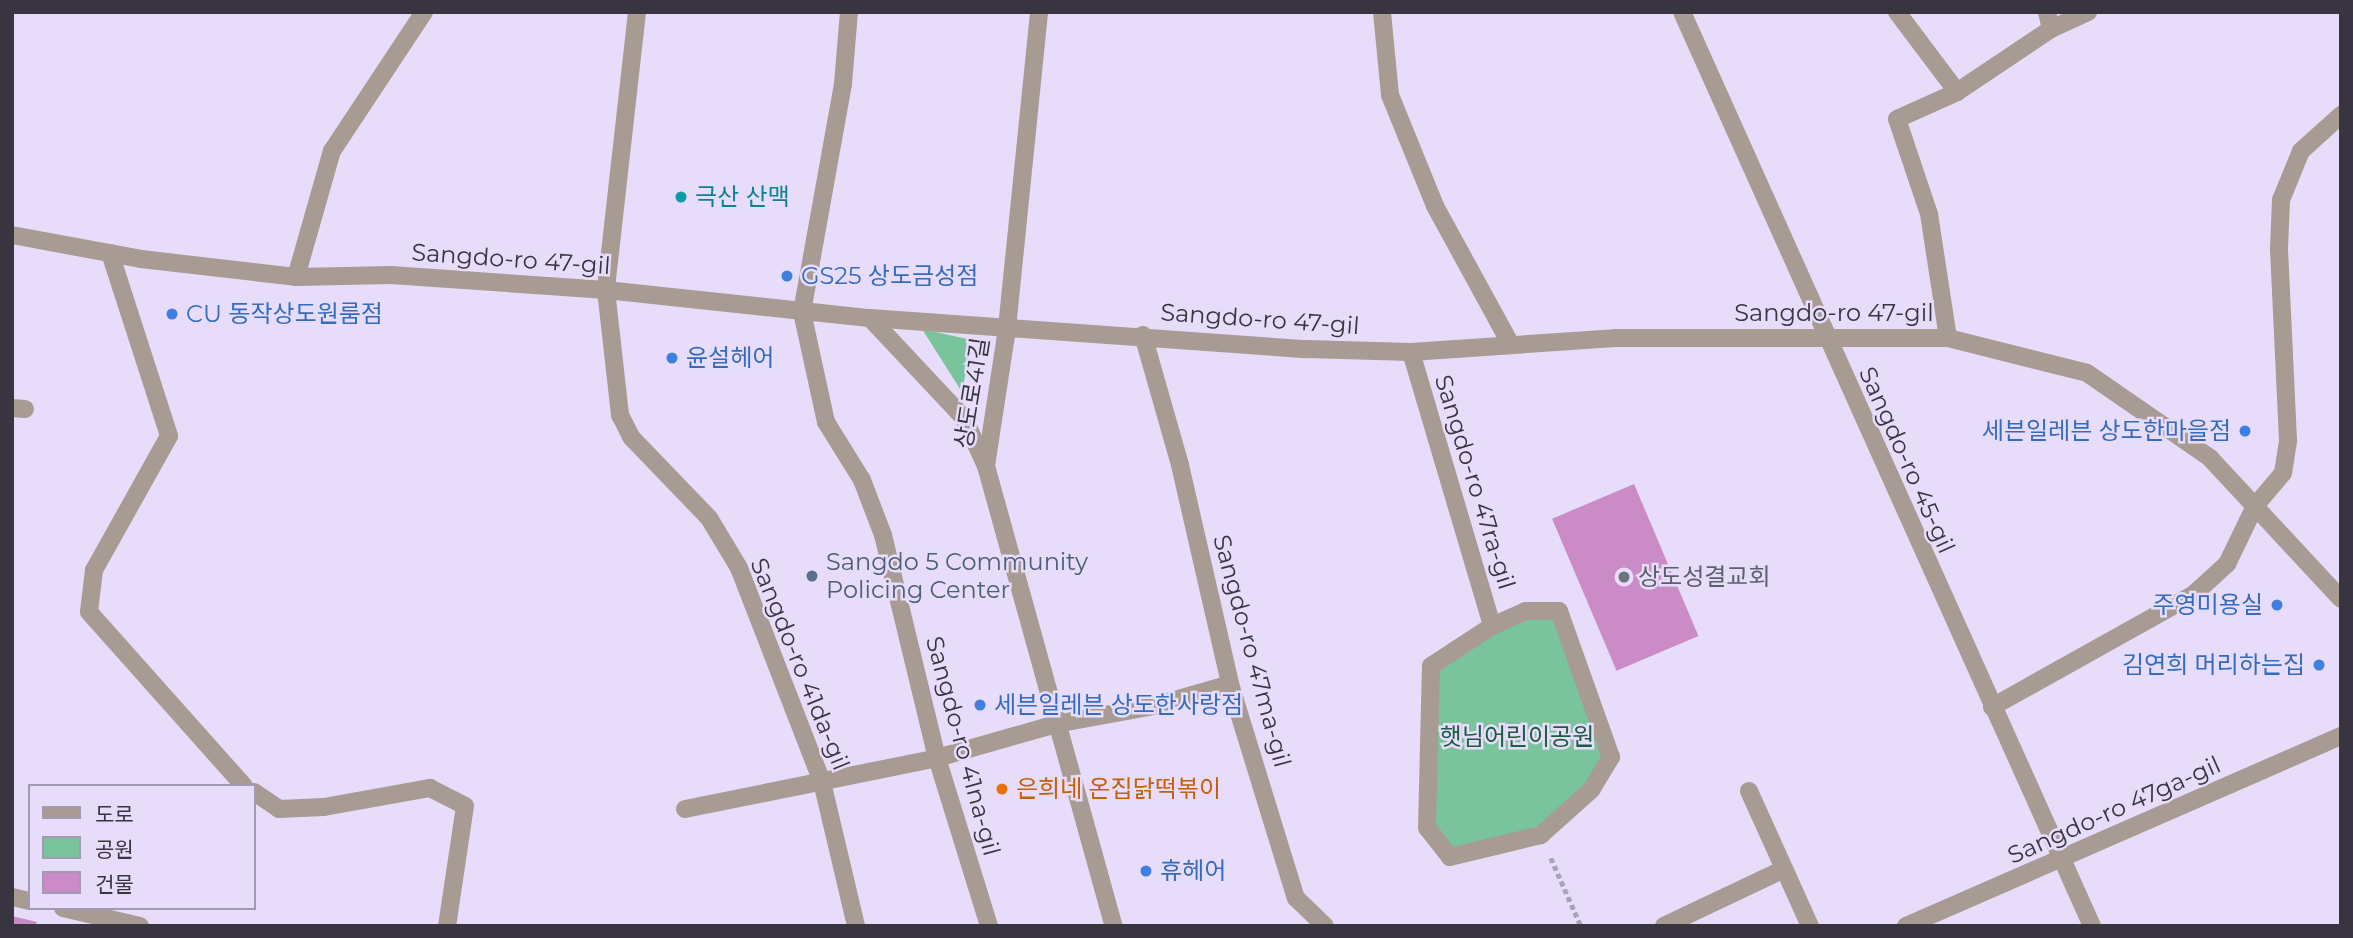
<!DOCTYPE html>
<html>
<head>
<meta charset="utf-8">
<style>
  body { margin:0 }
  #map { position:relative; width:2353px; height:938px; overflow:hidden; background:#e7ddfb; font-family:Montserrat,"Noto Sans KR",sans-serif }
  div>[style] { position:absolute }
  [style*='--x'] { left:calc(var(--x)*1px); top:calc(var(--y)*1px); width:calc(var(--w)*1px); rotate:calc(var(--a)*1deg) }
  .green>* { inset:0; background:#79c49c }
  .building>* { inset:0; background:#cb8bc6; transform-origin:0 0 }
  .path>* { height:4.5px; margin-top:-2.25px; transform-origin:0; background:repeating-linear-gradient(90deg,#aaa2b9 0 5px,transparent 0 8.5px) }
  .minor>* { height:18px; margin:-9px; padding:0 9px; transform-origin:9px; border-radius:9px; background:#a89b94 }
  .dots>* { width:19px; height:19px; translate:-50% -50%; box-sizing:border-box; border:4px solid #e7ddfb; border-radius:50% }
  span { translate:-50% -50%; white-space:nowrap; text-align:center; line-height:1.15; -webkit-text-stroke:5px #e7ddfb; paint-order:stroke }
  .culture-label { font-size:24px; color:#0d838f }
  .left { translate:0 -50%; text-align:left }
  .street-label { font-size:24px; color:#393540 }
  .shop-label { font-size:24px; color:#366cbe }
  .right { translate:-100% -50%; text-align:right }
  .service-label { font-size:24px; color:#4e5e75 }
  .worship-label { font-size:24px; color:#5b616d }
  .park-label { font-size:24px; color:#1a5e3f }
  .food-label { font-size:24px; color:#c56008 }
  .frame { position:absolute; inset:0; border:14px solid #393540; pointer-events:none }
  .legend { position:absolute; left:28px; top:784px; width:228px; height:126px; box-sizing:border-box; background:#e7ddfb; border:2px solid #a19ab0; margin:0; padding:9px 12px; list-style:none; font-size:21px; color:#393540 }
  .legend li { display:flex; align-items:center; gap:14px; height:35px }
  .legend b { width:35px; border:2px solid #a19ab0 }
</style>
</head>
<body>
<div id="map">
  <div class="green">
    <div style="clip-path:polygon(922px 329px,972px 340px,962px 392px)"></div>
    <div style="clip-path:polygon(1559px 611px,1609px 750px,1594px 777px,1549px 820px,1503px 844px,1454px 854px,1430px 819px,1438px 668px,1492px 629px)"></div>
  </div>
  <div class="building">
    <div style="left:1634px;top:484px;width:165px;height:89px;rotate:67deg"></div>
    <div style="clip-path:polygon(12px 916px,37px 922px,35px 926px,12px 926px)"></div>
  </div>
  <div class="path">
    <div style="--x:1551;--y:858;--w:74;--a:66.2"></div>
  </div>
  <div class="minor">
    <div style="--x:637;--y:12;--w:280;--a:96.4"></div>
    <div style="--x:606;--y:290;--w:126;--a:83.6"></div>
    <div style="--x:620;--y:415;--w:25;--a:63"></div>
    <div style="--x:631;--y:437;--w:112;--a:46.1"></div>
    <div style="--x:709;--y:518;--w:58;--a:59"></div>
    <div style="--x:739;--y:568;--w:230;--a:68.8"></div>
    <div style="--x:822;--y:782;--w:148;--a:76.7"></div>
    <div style="--x:849;--y:12;--w:72;--a:94.8"></div>
    <div style="--x:843;--y:84;--w:232;--a:100.2"></div>
    <div style="--x:802;--y:312;--w:113;--a:77.7"></div>
    <div style="--x:826;--y:422;--w:68;--a:58.2"></div>
    <div style="--x:862;--y:480;--w:59;--a:69.1"></div>
    <div style="--x:883;--y:535;--w:229;--a:76.4"></div>
    <div style="--x:937;--y:758;--w:176;--a:72.8"></div>
    <div style="--x:1382;--y:12;--w:83;--a:84.5"></div>
    <div style="--x:1390;--y:95;--w:120;--a:67.9"></div>
    <div style="--x:1435;--y:206;--w:156;--a:61.3"></div>
    <div style="--x:1682;--y:12;--w:1002;--a:65.84"></div>
    <div style="--x:1897;--y:12;--w:100;--a:53.1"></div>
    <div style="--x:1957;--y:92;--w:113;--a:-33.8"></div>
    <div style="--x:2051;--y:29;--w:41;--a:-24.7"></div>
    <div style="--x:2047;--y:12;--w:17;--a:77"></div>
    <div style="--x:12;--y:235;--w:131;--a:10.5"></div>
    <div style="--x:141;--y:259;--w:156;--a:6.6"></div>
    <div style="--x:296;--y:277;--w:95;--a:-1.2"></div>
    <div style="--x:391;--y:275;--w:216;--a:4"></div>
    <div style="--x:606;--y:290;--w:265;--a:6.1"></div>
    <div style="--x:870;--y:318;--w:437;--a:4.1"></div>
    <div style="--x:1306;--y:349;--w:105;--a:1.6"></div>
    <div style="--x:1411;--y:352;--w:204;--a:-3.9"></div>
    <div style="--x:1615;--y:338;--w:333;--a:0"></div>
    <div style="--x:1948;--y:338;--w:143;--a:14.1"></div>
    <div style="--x:2087;--y:373;--w:150;--a:34.6"></div>
    <div style="--x:2210;--y:458;--w:192;--a:47.1"></div>
    <div style="--x:110;--y:253;--w:192;--a:72.1"></div>
    <div style="--x:169;--y:436;--w:154;--a:119.2"></div>
    <div style="--x:94;--y:570;--w:42;--a:96.8"></div>
    <div style="--x:89;--y:612;--w:233;--a:48.3"></div>
    <div style="--x:296;--y:277;--w:131;--a:-74.1"></div>
    <div style="--x:332;--y:151;--w:167;--a:-56.5"></div>
    <div style="--x:870;--y:318;--w:137;--a:46.8"></div>
    <div style="--x:964;--y:418;--w:53;--a:65.4"></div>
    <div style="--x:986;--y:466;--w:477;--a:74.5"></div>
    <div style="--x:1143;--y:335;--w:135;--a:74.1"></div>
    <div style="--x:1180;--y:465;--w:225;--a:77.1"></div>
    <div style="--x:1230;--y:684;--w:224;--a:72.9"></div>
    <div style="--x:1296;--y:898;--w:40;--a:44"></div>
    <div style="--x:1948;--y:338;--w:125;--a:-98.7"></div>
    <div style="--x:1929;--y:214;--w:100;--a:-108.6"></div>
    <div style="--x:1897;--y:119;--w:66;--a:-24.2"></div>
    <div style="--x:1411;--y:352;--w:286;--a:73.5"></div>
    <div style="--x:12;--y:408;--w:13;--a:4"></div>
    <div style="--x:986;--y:466;--w:140;--a:-81.3"></div>
    <div style="--x:1007;--y:328;--w:318;--a:-84.2"></div>
    <div style="--x:1525;--y:611;--w:34;--a:0"></div>
    <div style="--x:1559;--y:611;--w:155;--a:70.4"></div>
    <div style="--x:1611;--y:757;--w:37;--a:121"></div>
    <div style="--x:1592;--y:789;--w:69;--a:138"></div>
    <div style="--x:1541;--y:835;--w:94;--a:166.4"></div>
    <div style="--x:1450;--y:857;--w:37;--a:-128"></div>
    <div style="--x:1427;--y:828;--w:162;--a:-88.6"></div>
    <div style="--x:1431;--y:666;--w:73;--a:-33.3"></div>
    <div style="--x:1492;--y:626;--w:36;--a:-24"></div>
    <div style="--x:1992;--y:707;--w:231;--a:-29.2"></div>
    <div style="--x:2194;--y:594;--w:45;--a:-42.3"></div>
    <div style="--x:2227;--y:564;--w:64;--a:-64.2"></div>
    <div style="--x:2255;--y:506;--w:43;--a:-49.7"></div>
    <div style="--x:2283;--y:473;--w:33;--a:-81"></div>
    <div style="--x:2288;--y:440;--w:191;--a:-92.7"></div>
    <div style="--x:2279;--y:249;--w:49;--a:-87.7"></div>
    <div style="--x:2281;--y:200;--w:53;--a:-67.8"></div>
    <div style="--x:2301;--y:151;--w:54;--a:-42"></div>
    <div style="--x:1749;--y:791;--w:148;--a:65.7"></div>
    <div style="--x:254;--y:792;--w:30;--a:34"></div>
    <div style="--x:279;--y:809;--w:45;--a:-2.5"></div>
    <div style="--x:324;--y:807;--w:108;--a:-10.2"></div>
    <div style="--x:430;--y:788;--w:39;--a:27"></div>
    <div style="--x:465;--y:806;--w:121;--a:98.5"></div>
    <div style="--x:685;--y:809;--w:257;--a:-11.4"></div>
    <div style="--x:937;--y:758;--w:124;--a:-15.9"></div>
    <div style="--x:1056;--y:724;--w:100;--a:-10.4"></div>
    <div style="--x:1154;--y:706;--w:79;--a:-16.1"></div>
    <div style="--x:12;--y:897;--w:18;--a:13"></div>
    <div style="--x:63;--y:908;--w:79;--a:13.2"></div>
    <div style="--x:1664;--y:926;--w:133;--a:-25.4"></div>
    <div style="--x:1906;--y:926;--w:475;--a:-23.6"></div>
  </div>
  <div class="dots">
    <div style="left:681px;top:197px;background:#0f9aa8"></div>
    <div style="left:787px;top:276px;background:#3f7fe0"></div>
    <div style="left:172px;top:314px;background:#3f7fe0"></div>
    <div style="left:672px;top:358px;background:#3f7fe0"></div>
    <div style="left:2245px;top:431px;background:#3f7fe0"></div>
    <div style="left:812px;top:576px;background:#5c6f8a"></div>
    <div style="left:1624px;top:577px;background:#6b7280"></div>
    <div style="left:2277px;top:605px;background:#3f7fe0"></div>
    <div style="left:2319px;top:665px;background:#3f7fe0"></div>
    <div style="left:980px;top:705px;background:#3f7fe0"></div>
    <div style="left:1002px;top:789px;background:#e8710a"></div>
    <div style="left:1146px;top:871px;background:#3f7fe0"></div>
  </div>
  <div class="culture-label">
    <span class="left" style="left:695px;top:197px">극산 산맥</span>
  </div>
  <div class="street-label">
    <span style="left:511px;top:259px;rotate:4deg">Sangdo-ro 47-gil</span>
    <span style="left:1834px;top:313px">Sangdo-ro 47-gil</span>
    <span style="left:1260px;top:319px;rotate:4deg">Sangdo-ro 47-gil</span>
    <span style="left:972px;top:393px;rotate:-81deg">상도로41길</span>
    <span style="left:1907px;top:460px;rotate:66deg">Sangdo-ro 45-gil</span>
    <span style="left:1475px;top:482px;rotate:73deg">Sangdo-ro 47ra-gil</span>
    <span style="left:1252px;top:651px;rotate:75deg">Sangdo-ro 47ma-gil</span>
    <span style="left:800px;top:664px;rotate:68deg">Sangdo-ro 41da-gil</span>
    <span style="left:963px;top:746px;rotate:75deg">Sangdo-ro 41na-gil</span>
    <span style="left:2114px;top:810px;rotate:-24deg">Sangdo-ro 47ga-gil</span>
  </div>
  <div class="shop-label">
    <span class="left" style="left:801px;top:276px">GS25 상도금성점</span>
    <span class="left" style="left:186px;top:314px">CU 동작상도원룸점</span>
    <span class="left" style="left:686px;top:358px">윤설헤어</span>
    <span class="right" style="left:2231px;top:431px">세븐일레븐 상도한마을점</span>
    <span class="right" style="left:2263px;top:605px">주영미용실</span>
    <span class="right" style="left:2305px;top:665px">김연희 머리하는집</span>
    <span class="left" style="left:994px;top:705px">세븐일레븐 상도한사랑점</span>
    <span class="left" style="left:1160px;top:871px">휴헤어</span>
  </div>
  <div class="service-label">
    <span class="left" style="left:826px;top:576px">Sangdo 5 Community<br>Policing Center</span>
  </div>
  <div class="worship-label">
    <span class="left" style="left:1638px;top:577px">상도성결교회</span>
  </div>
  <div class="park-label">
    <span style="left:1517px;top:737px">햇님어린이공원</span>
  </div>
  <div class="food-label">
    <span class="left" style="left:1016px;top:789px">은희네 온집닭떡볶이</span>
  </div>
  <div class="frame"></div>
  <ul class="legend">
  <li><b style="height:9px;background:#a89b94"></b>도로</li>
  <li><b style="height:19px;background:#79c49c"></b>공원</li>
  <li><b style="height:19px;background:#cb8bc6"></b>건물</li>
  </ul>
</div>
</body>
</html>
